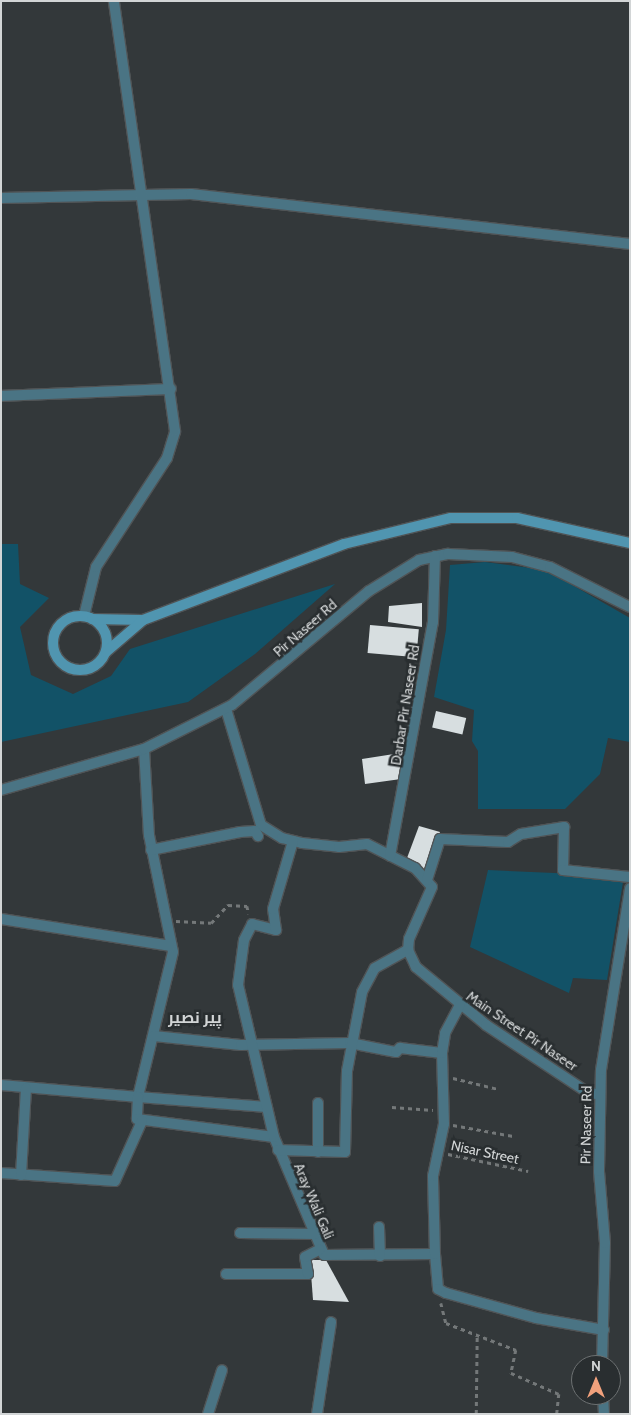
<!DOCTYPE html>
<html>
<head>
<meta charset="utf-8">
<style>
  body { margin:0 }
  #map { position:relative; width:631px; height:1415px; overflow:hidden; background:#33383a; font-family:Cabin,Cairo,sans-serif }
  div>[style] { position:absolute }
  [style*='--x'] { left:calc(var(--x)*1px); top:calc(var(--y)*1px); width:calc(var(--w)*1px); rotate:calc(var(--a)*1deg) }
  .green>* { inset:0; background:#125267 }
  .building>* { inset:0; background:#d7dee0; transform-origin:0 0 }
  .path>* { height:2.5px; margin-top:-1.25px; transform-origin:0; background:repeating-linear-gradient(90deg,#747879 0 4px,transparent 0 8px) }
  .roads { filter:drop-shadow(1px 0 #505456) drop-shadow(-1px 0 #505456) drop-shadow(0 1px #505456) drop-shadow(0 -1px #505456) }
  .street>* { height:10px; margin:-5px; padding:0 5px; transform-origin:5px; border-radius:5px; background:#4a7484 }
  .secondary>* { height:10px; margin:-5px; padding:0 5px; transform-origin:5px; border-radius:5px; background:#5095b0 }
  .secondary>.ring { margin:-5px; padding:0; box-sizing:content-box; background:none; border:10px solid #5095b0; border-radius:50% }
  span { translate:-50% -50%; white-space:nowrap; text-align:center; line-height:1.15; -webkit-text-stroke:5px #292e30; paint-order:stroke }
  .street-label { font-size:14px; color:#d2d5d6 }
  .quarter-label { font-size:16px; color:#d2d5d6; font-weight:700 }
  .frame { position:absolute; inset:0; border:2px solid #d2d5d6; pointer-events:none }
  .north { position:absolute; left:571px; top:1355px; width:50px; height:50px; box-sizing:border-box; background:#292e30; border:1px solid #6d7172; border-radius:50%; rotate:0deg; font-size:14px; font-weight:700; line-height:20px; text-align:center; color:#d2d5d6 }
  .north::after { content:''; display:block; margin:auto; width:18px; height:22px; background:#f1a17c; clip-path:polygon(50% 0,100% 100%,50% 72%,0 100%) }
</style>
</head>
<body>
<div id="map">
  <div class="green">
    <div style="clip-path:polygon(1px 544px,18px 544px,20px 584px,49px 598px,20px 627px,31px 675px,73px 694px,111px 676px,130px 649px,335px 584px,255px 654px,188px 702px,1px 742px)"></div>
    <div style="clip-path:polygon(485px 562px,546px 570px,630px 618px,630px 742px,608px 738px,600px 774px,565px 809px,478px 809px,478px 751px,472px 741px,474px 710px,434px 697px,446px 630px,450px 565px)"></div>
    <div style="clip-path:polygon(488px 870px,624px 876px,607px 980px,573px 978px,569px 993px,470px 947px)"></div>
  </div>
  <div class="building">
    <div style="clip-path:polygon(422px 603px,422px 627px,388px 622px,389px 606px)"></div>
    <div style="left:370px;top:625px;width:49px;height:28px;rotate:5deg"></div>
    <div style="left:436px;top:711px;width:31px;height:17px;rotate:13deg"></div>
    <div style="clip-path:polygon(399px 749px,405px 754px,401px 779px,365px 784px,362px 759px,394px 754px)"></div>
    <div style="clip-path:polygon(419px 826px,440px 832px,424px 871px,407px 858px)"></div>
    <div style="clip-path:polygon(310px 1260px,326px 1260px,349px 1302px,313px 1300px)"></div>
  </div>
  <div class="path">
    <div style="--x:176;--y:921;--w:35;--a:3"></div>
    <div style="--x:211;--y:923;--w:25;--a:-47"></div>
    <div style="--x:228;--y:905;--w:19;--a:3"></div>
    <div style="--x:247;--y:906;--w:8;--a:76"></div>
    <div style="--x:453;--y:1078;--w:46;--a:13.7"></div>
    <div style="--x:392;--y:1107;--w:41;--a:4.2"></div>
    <div style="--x:453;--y:1125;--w:61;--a:10.4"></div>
    <div style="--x:448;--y:1154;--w:82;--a:12"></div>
    <div style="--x:441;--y:1303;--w:21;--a:76"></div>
    <div style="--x:446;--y:1323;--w:75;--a:21.1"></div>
    <div style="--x:516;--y:1350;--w:24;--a:102"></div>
    <div style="--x:511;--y:1373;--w:52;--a:23.6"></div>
    <div style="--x:559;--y:1394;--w:20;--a:96"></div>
    <div style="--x:476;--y:1414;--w:79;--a:-89.3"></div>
  </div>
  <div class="roads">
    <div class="street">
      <div style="--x:1;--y:198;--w:190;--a:-1.2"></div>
      <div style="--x:191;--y:194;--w:442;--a:6.5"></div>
      <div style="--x:1;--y:396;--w:170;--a:-2.4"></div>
      <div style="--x:84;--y:616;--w:50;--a:-76.2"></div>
      <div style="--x:96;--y:567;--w:130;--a:-56.9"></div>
      <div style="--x:167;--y:458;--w:28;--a:-73"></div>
      <div style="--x:175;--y:431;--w:434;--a:-98.1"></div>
      <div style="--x:226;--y:709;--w:121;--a:73.2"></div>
      <div style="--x:261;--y:825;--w:25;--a:32"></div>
      <div style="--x:282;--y:838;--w:21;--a:14"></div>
      <div style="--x:302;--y:843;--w:37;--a:6"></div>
      <div style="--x:339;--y:847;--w:28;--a:-6"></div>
      <div style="--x:367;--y:844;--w:54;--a:26.6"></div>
      <div style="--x:415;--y:868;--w:25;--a:48"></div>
      <div style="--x:432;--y:887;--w:57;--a:113.9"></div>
      <div style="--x:409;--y:939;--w:11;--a:95"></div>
      <div style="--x:408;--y:950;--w:19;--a:65"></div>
      <div style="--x:416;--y:967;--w:91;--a:39.6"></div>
      <div style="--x:486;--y:1025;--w:121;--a:33.6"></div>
      <div style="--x:587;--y:1092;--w:13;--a:13"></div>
      <div style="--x:144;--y:749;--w:86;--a:86.7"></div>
      <div style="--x:149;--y:835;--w:119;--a:78.4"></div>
      <div style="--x:173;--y:952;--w:149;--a:103.6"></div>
      <div style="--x:138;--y:1097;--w:129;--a:4.4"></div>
      <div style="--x:1;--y:790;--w:149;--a:-16"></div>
      <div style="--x:144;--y:749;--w:98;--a:-26.6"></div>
      <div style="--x:232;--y:705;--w:178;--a:-39.8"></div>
      <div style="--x:369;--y:591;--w:59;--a:-31.8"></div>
      <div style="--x:419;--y:560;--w:30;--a:-12"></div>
      <div style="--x:448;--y:554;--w:64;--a:2.7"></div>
      <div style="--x:512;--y:557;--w:39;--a:15"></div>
      <div style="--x:550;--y:567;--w:89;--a:26.6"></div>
      <div style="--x:151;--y:850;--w:91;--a:-11.4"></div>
      <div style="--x:240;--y:832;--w:15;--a:-4"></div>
      <div style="--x:255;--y:831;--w:6;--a:59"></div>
      <div style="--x:390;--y:856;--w:238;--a:-79.6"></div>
      <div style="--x:433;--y:622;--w:66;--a:-88.3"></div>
      <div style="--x:427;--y:880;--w:43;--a:-72.4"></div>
      <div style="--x:440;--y:839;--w:68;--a:2.5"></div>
      <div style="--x:508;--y:842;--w:15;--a:-32"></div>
      <div style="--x:521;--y:834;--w:44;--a:-9.2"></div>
      <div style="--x:564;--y:827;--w:43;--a:91.3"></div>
      <div style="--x:563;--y:870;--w:67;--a:6"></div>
      <div style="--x:1;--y:919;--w:172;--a:9"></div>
      <div style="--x:154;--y:1036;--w:87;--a:5.9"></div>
      <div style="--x:241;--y:1045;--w:109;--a:-1.1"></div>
      <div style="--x:350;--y:1043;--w:47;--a:11.1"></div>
      <div style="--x:396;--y:1052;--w:6;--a:-45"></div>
      <div style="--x:400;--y:1048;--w:42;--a:6.8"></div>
      <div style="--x:1;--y:1085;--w:138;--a:5"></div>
      <div style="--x:138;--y:1097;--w:22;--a:93"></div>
      <div style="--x:137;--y:1119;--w:138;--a:7.5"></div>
      <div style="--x:274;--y:1137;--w:128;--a:67"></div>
      <div style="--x:324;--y:1255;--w:111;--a:-0.5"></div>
      <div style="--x:435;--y:1254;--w:35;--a:85"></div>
      <div style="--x:438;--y:1289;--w:9;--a:27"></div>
      <div style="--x:446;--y:1293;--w:93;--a:15.5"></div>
      <div style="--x:536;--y:1318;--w:69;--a:10"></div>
      <div style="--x:318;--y:1103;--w:49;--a:90"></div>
      <div style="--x:274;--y:1137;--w:156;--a:-103.3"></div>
      <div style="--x:238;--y:985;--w:45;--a:-82.4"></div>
      <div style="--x:244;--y:940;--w:18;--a:-63"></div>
      <div style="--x:252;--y:924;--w:25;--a:14"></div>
      <div style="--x:276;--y:930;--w:21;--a:-98"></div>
      <div style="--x:273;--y:909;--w:71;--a:-73.6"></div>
      <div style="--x:278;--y:1150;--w:67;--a:1.7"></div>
      <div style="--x:345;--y:1152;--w:81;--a:-88.6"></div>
      <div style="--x:347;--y:1071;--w:80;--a:-79.2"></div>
      <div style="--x:362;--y:992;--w:27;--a:-62"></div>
      <div style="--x:375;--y:968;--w:38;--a:-29"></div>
      <div style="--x:1;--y:1173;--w:114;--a:4"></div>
      <div style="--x:115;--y:1181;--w:66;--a:-65.8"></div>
      <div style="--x:21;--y:1175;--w:87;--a:-86.7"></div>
      <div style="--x:379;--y:1227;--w:29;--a:88"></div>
      <div style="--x:240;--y:1233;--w:75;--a:0.8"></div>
      <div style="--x:435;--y:1254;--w:78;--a:-91.5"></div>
      <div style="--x:433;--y:1176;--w:53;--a:-78.1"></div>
      <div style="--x:444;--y:1124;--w:71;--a:-91.6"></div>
      <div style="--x:442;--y:1053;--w:20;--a:-81"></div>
      <div style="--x:445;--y:1033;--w:32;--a:-62"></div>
      <div style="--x:226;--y:1274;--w:82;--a:0"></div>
      <div style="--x:308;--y:1274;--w:17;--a:-100"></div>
      <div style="--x:305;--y:1257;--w:16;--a:-27"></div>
      <div style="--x:602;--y:1365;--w:122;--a:-88.6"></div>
      <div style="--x:605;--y:1243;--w:72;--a:-94.8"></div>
      <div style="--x:599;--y:1171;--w:101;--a:-88.9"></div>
      <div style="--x:601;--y:1070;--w:184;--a:-80.9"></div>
      <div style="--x:603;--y:1395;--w:19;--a:87"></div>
      <div style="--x:208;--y:1414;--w:46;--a:-72.3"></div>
      <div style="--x:317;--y:1414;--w:93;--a:-81.3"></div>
    </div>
    <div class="secondary">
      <div class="ring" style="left:53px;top:616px;width:44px;height:44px"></div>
      <div style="--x:92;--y:619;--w:51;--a:1.1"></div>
      <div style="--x:143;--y:620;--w:215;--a:-20.7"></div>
      <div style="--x:344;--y:544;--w:110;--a:-13.7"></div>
      <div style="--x:451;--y:518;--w:66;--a:0"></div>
      <div style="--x:517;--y:518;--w:116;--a:12.5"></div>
      <div style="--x:106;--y:652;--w:48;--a:-40.7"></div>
    </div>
  </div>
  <div class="street-label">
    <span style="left:305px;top:628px;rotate:-41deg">Pir Naseer Rd</span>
    <span style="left:405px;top:705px;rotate:-81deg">Darbar Pir Naseer Rd</span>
    <span style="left:522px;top:1031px;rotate:34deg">Main Street Pir Naseer</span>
    <span style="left:586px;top:1125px;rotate:-89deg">Pir Naseer Rd</span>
    <span style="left:485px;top:1152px;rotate:12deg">Nisar Street</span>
    <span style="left:314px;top:1201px;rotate:67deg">Aray Wali Gali</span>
  </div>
  <div class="quarter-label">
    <span style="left:195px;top:1018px">پیر نصیر</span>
  </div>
  <div class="frame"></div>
  <div class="north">N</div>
</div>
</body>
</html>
